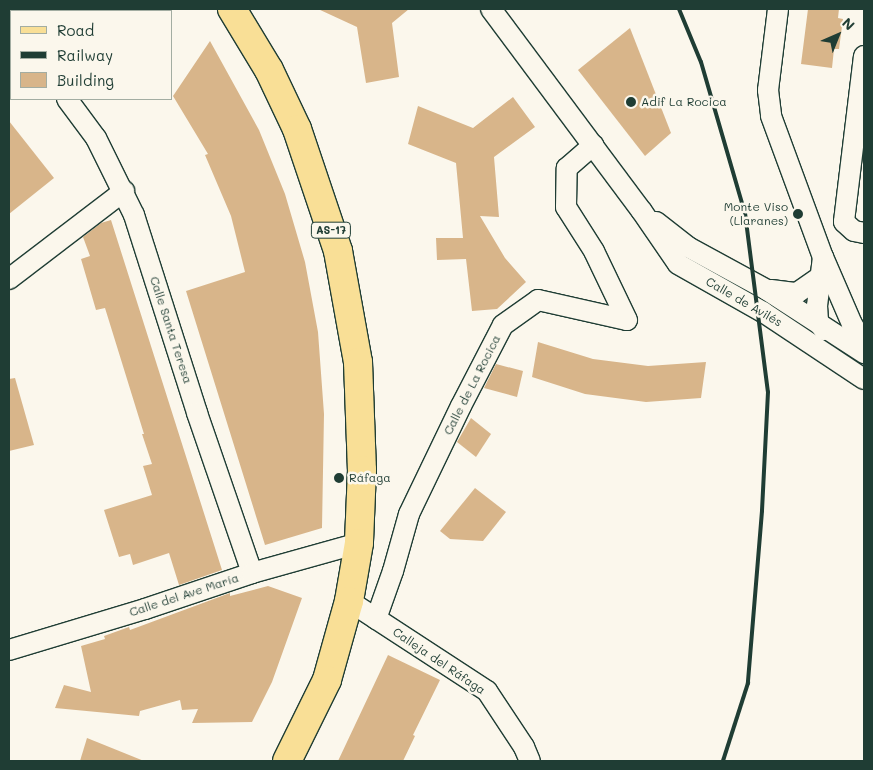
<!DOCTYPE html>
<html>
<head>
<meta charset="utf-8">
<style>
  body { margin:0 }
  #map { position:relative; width:873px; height:770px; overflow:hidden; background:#fbf7ec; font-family:Mali,sans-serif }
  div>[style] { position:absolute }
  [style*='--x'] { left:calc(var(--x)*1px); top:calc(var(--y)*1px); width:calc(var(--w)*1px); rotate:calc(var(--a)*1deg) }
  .building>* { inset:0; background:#d8b58a }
  .roads { filter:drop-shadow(1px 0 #1f3d34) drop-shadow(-1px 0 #1f3d34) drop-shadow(0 1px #1f3d34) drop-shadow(0 -1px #1f3d34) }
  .street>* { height:20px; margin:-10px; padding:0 10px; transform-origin:10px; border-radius:10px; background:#fbf7ec }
  .primary>* { height:28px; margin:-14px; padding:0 14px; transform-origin:14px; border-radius:14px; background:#f9df96 }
  .rail>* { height:4px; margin:-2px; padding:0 2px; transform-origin:2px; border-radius:2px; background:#1f3d34 }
  .dots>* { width:14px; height:14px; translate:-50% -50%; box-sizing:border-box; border:2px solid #fbf7ec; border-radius:50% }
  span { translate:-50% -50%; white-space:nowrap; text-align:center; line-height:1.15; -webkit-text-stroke:5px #fbf7ec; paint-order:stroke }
  .shield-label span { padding:1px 4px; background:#fbf7ec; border:1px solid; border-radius:4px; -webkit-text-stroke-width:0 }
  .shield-label { font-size:11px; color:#1f3d34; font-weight:700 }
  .poi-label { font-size:12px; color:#1f3d34 }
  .left { translate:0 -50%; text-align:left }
  .right { translate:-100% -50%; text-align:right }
  .street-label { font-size:12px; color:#1f3d34 }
  .frame { position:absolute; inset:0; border:10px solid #1f3d34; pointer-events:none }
  .legend { position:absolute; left:10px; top:10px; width:162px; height:90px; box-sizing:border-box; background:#fbf7ec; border:1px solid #a3ada2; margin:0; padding:6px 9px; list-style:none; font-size:15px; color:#1f3d34 }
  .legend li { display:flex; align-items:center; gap:10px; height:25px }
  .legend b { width:25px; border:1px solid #a3ada2 }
  .north { position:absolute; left:813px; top:10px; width:50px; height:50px; -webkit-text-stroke:4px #fbf7ec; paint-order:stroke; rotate:44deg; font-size:14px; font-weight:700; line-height:20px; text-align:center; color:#1f3d34 }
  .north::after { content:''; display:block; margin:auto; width:18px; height:22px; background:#1f3d34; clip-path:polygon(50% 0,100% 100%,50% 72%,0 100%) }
</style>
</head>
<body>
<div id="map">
  <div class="building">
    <div style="clip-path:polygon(318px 9px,409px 9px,392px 23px,399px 77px,366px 83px,357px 27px)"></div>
    <div style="clip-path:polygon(808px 9px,839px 9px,838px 18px,843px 19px,839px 49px,834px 49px,832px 68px,801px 64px)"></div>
    <div style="clip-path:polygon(630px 28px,671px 133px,645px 156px,578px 70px)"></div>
    <div style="clip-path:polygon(210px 41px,259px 130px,285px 194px,305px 262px,318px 332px,324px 414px,322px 528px,265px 545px,186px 291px,245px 272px,231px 216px,205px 155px,208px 154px,173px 96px)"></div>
    <div style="clip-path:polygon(513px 97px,535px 127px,494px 157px,499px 217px,480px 216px,505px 258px,526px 282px,497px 309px,472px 311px,466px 259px,437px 260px,436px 238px,463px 238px,456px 163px,408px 144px,418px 106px,473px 128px)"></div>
    <div style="clip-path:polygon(9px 121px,54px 178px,9px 214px)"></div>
    <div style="clip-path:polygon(111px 220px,222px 570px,179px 585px,169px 553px,133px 565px,130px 554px,119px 557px,104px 510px,152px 495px,143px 466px,152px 464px,142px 434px,144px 434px,105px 308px,96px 310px,81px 259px,90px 256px,83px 237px,101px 223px)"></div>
    <div style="clip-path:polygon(538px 342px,593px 359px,648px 366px,706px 362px,701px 398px,646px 402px,585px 394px,532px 377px)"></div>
    <div style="clip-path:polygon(496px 364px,523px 371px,517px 397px,484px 388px)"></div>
    <div style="clip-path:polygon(15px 378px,34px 445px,9px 451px,9px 379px)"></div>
    <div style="clip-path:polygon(471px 418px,491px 434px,476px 457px,457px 442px)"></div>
    <div style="clip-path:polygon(475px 488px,506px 512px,483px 541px,450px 539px,440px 531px)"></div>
    <div style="clip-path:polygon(268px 586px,302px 598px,272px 682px,252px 722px,192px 723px,198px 709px,182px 710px,180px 700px,140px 711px,139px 716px,55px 708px,64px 685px,91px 692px,81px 646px,105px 639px,104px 636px,129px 627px,130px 630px,230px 593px,230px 596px)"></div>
    <div style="clip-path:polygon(388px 655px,440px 680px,413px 735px,415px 736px,403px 761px,338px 761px)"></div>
    <div style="clip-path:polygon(87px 738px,144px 761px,80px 761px)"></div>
  </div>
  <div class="roads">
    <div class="street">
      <div style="--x:491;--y:9;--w:251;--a:53.3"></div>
      <div style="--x:641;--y:210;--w:65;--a:55.6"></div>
      <div style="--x:678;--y:264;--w:98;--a:29.5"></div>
      <div style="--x:763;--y:312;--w:121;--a:33.6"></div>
      <div style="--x:778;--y:9;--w:82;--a:97"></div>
      <div style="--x:768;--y:90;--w:26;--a:83"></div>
      <div style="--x:771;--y:116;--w:150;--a:69.8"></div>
      <div style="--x:823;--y:257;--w:73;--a:66.6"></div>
      <div style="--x:852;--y:324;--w:22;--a:58"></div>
      <div style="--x:9;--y:22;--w:4;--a:56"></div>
      <div style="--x:864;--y:56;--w:167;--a:96.9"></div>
      <div style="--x:844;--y:222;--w:13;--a:42"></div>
      <div style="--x:854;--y:231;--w:10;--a:11"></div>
      <div style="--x:67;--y:99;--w:49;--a:53.4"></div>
      <div style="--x:96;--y:138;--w:86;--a:63.7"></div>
      <div style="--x:134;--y:215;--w:208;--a:72.3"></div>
      <div style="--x:197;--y:413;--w:169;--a:71"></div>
      <div style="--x:656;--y:222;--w:41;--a:38"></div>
      <div style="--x:688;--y:247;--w:90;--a:28.6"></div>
      <div style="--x:767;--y:290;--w:116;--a:33"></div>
      <div style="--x:823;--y:257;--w:49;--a:97"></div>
      <div style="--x:817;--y:306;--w:16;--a:86"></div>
      <div style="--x:818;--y:322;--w:10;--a:53"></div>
      <div style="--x:9;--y:279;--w:145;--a:-37.4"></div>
      <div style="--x:771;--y:290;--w:26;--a:7"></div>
      <div style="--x:797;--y:293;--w:29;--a:-35"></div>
      <div style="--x:349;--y:601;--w:165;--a:33.1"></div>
      <div style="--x:487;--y:691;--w:67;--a:56.5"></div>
      <div style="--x:524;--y:747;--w:15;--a:67"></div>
      <div style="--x:376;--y:619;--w:51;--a:-70.5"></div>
      <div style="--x:393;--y:571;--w:59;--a:-74.3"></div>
      <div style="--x:409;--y:514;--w:120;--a:-64.3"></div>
      <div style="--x:461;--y:406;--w:91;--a:-62.6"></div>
      <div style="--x:503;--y:325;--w:43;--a:-35.5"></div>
      <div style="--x:538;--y:300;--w:91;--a:12.7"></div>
      <div style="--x:627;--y:320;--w:76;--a:-115.6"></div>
      <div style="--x:594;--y:251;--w:52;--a:-122.5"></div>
      <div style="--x:566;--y:207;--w:39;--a:-89"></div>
      <div style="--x:567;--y:168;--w:35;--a:-41"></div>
      <div style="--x:9;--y:650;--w:142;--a:-16.8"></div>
      <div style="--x:145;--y:609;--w:113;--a:-18.6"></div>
      <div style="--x:252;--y:573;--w:111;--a:-15.7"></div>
    </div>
    <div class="primary">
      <div style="--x:232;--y:9;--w:71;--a:58.8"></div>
      <div style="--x:269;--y:70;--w:65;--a:64.6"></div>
      <div style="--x:297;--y:129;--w:129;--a:71.4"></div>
      <div style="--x:338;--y:251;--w:113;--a:79.8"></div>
      <div style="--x:358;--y:362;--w:108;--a:87.9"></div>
      <div style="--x:362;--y:470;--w:73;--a:92.4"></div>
      <div style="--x:359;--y:543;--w:59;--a:99.8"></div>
      <div style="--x:349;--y:601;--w:82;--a:105.6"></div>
      <div style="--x:327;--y:680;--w:90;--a:116.3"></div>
    </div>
  </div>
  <div class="rail">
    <div style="--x:679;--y:9;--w:57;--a:67.5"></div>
    <div style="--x:701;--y:62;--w:157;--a:73.8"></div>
    <div style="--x:745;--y:213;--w:180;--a:82.7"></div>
    <div style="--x:768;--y:392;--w:119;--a:92.9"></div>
    <div style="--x:762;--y:511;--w:173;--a:94.7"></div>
    <div style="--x:748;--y:683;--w:82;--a:107.8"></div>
  </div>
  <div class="dots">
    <div style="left:631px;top:102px;background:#1f3d34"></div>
    <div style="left:798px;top:214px;background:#1f3d34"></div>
    <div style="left:339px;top:478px;background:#1f3d34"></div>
  </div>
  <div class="shield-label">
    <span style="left:331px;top:230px">AS-17</span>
  </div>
  <div class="poi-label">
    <span class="left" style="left:641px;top:102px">Adif La Rocica</span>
    <span class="right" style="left:788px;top:214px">Monte Viso<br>(Llaranes)</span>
    <span class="left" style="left:349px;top:478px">Ráfaga</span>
  </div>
  <div class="street-label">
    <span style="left:744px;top:302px;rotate:30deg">Calle de Avilés</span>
    <span style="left:171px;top:330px;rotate:72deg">Calle Santa Teresa</span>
    <span style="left:472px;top:385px;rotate:-63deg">Calle de La Rocica</span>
    <span style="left:184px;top:595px;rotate:-18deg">Calle del Ave María</span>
    <span style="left:439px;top:661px;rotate:34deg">Calleja del Ráfaga</span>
  </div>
  <div class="frame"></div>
  <ul class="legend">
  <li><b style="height:6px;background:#f9df96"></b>Road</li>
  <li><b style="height:6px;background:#1f3d34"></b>Railway</li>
  <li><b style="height:14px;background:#d8b58a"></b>Building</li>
  </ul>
  <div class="north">N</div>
</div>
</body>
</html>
